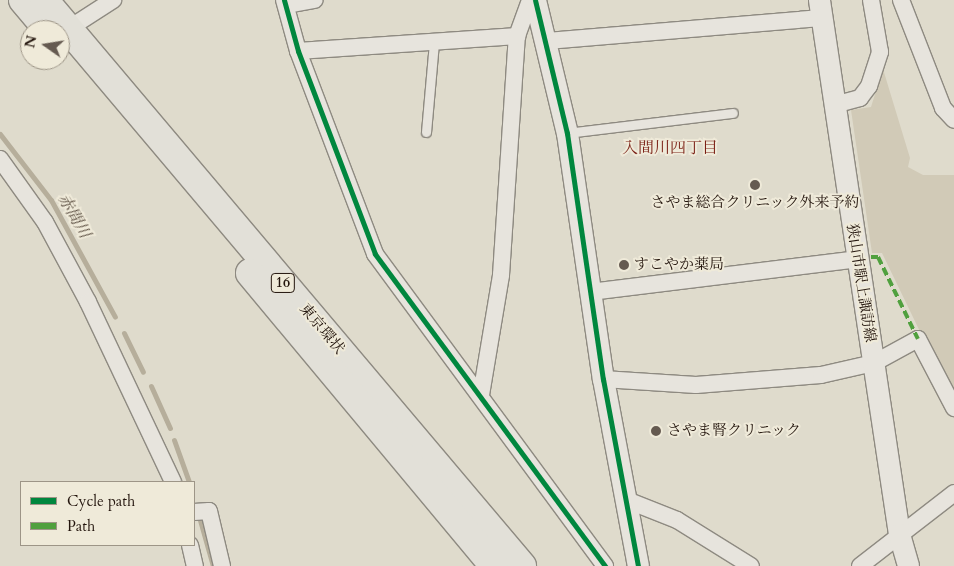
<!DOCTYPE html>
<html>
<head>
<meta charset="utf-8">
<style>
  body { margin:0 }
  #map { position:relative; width:954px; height:566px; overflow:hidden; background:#dfdbcc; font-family:Cardo,"Noto Serif JP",serif }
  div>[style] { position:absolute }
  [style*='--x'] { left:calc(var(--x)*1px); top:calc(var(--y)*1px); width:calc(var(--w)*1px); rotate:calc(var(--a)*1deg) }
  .green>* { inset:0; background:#d1cab7 }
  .stream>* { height:5px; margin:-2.5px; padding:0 2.5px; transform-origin:2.5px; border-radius:2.5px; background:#b6ae9b }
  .roads { filter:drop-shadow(1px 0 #8e8a81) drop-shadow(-1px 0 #8e8a81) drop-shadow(0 1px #8e8a81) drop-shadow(0 -1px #8e8a81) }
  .service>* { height:9px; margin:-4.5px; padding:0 4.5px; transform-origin:4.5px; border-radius:4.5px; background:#e7e4dd }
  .minor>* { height:16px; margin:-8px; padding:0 8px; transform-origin:8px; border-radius:8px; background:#e7e4dd }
  .tertiary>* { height:21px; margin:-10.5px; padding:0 10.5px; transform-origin:10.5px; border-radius:10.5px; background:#e7e4dd }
  .trunk>* { height:28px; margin:-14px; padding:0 14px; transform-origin:14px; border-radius:14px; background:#e2e0d8 }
  .quiet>* { height:4px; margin-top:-2px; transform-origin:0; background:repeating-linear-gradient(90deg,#50a03e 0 8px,transparent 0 12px) }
  .cycleway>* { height:5px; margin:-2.5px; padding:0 2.5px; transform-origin:2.5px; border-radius:2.5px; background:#00873e }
  .dots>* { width:14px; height:14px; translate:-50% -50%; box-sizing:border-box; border:2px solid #efead9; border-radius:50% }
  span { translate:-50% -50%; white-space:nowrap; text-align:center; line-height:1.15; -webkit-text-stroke:4px #efead9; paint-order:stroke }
  .shield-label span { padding:1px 4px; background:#efead9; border:1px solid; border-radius:4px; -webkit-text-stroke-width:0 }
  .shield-label { font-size:14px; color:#23150d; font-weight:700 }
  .poi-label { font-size:15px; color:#23150d }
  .left { translate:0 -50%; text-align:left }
  .street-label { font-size:15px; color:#23150d }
  .neighbourhood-label { font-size:16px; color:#7a1f14 }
  .water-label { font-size:16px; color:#574a3d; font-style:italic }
  .legend { position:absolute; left:20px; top:481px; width:175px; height:65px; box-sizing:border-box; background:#efead9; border:1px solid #9d9587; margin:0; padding:6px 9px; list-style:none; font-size:15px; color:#23150d }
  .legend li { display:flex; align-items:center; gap:10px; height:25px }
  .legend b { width:25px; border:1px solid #9d9587 }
  .north { position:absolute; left:20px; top:20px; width:50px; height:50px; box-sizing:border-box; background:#efead9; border:1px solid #9d9587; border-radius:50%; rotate:283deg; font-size:14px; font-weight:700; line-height:20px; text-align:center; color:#23150d }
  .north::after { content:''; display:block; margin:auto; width:18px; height:22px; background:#655a50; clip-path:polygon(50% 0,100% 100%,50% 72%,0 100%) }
</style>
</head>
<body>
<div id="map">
  <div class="green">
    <div style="clip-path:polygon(883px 69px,910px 158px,908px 167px,923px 175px,954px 175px,954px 402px,882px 253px,872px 253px,851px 110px,871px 107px)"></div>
  </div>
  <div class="stream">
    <div style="--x:0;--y:134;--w:83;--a:52.3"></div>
    <div style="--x:51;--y:200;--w:133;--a:61.3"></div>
    <div style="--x:124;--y:333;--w:43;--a:64"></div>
    <div style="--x:151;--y:386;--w:46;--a:65.7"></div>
    <div style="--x:174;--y:440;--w:45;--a:70.3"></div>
    <div style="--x:200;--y:520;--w:48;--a:74.2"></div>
  </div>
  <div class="roads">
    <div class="service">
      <div style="--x:426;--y:132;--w:90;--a:-84.9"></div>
      <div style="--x:567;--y:133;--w:167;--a:-6.9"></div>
    </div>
    <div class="minor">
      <div style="--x:284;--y:0;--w:53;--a:74.6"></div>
      <div style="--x:298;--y:51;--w:217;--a:69.2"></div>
      <div style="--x:375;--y:254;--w:388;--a:53.6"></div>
      <div style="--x:901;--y:0;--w:116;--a:68.7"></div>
      <div style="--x:943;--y:108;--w:16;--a:47"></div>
      <div style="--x:286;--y:5;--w:29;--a:-10"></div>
      <div style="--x:68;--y:29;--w:54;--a:-32.8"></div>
      <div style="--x:547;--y:41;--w:276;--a:-4.8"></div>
      <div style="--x:298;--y:51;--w:220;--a:-3.9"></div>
      <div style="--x:834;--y:105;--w:27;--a:-15"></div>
      <div style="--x:860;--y:98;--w:15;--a:-53"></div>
      <div style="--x:869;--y:86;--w:36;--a:-72"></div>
      <div style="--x:880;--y:52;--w:53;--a:-99.8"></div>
      <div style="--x:0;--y:159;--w:77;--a:54.5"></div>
      <div style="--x:45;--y:222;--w:91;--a:61.7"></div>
      <div style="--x:88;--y:302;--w:199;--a:64.7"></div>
      <div style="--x:590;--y:292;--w:269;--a:-7"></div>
      <div style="--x:603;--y:379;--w:93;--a:3.7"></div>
      <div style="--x:696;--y:385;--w:125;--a:-4.6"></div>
      <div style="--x:821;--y:375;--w:54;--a:-12.8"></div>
      <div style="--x:874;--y:363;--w:50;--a:-28.6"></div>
      <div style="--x:918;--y:339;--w:78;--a:62.4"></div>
      <div style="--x:481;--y:395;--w:122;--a:-80.5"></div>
      <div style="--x:501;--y:275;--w:240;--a:-86.2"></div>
      <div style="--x:517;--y:36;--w:38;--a:-70"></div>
      <div style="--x:624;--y:499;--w:57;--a:21.6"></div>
      <div style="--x:677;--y:520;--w:87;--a:31.9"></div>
      <div style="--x:194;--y:512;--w:15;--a:-4"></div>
      <div style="--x:209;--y:511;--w:57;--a:76.7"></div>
      <div style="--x:190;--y:545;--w:22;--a:77"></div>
      <div style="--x:860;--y:566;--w:119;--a:-37.8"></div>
    </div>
    <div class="tertiary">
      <div style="--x:535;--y:0;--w:137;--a:76.5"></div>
      <div style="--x:567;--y:133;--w:249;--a:81.7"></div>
      <div style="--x:603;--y:379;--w:190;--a:79.4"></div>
      <div style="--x:819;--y:0;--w:540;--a:81.48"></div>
      <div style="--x:899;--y:534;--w:33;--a:74"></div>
    </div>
    <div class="trunk">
      <div style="--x:23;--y:0;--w:39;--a:50"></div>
      <div style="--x:44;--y:0;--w:741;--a:49.82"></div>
      <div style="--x:250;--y:273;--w:381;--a:50.2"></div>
    </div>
  </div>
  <div class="quiet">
    <div style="--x:871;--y:257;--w:7;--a:0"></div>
    <div style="--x:878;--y:257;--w:91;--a:64"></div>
  </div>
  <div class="cycleway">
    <div style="--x:284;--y:0;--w:53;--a:74.6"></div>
    <div style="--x:298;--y:51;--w:217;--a:69.2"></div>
    <div style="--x:375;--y:254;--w:388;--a:53.6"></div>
    <div style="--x:535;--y:0;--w:137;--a:76.5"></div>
    <div style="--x:567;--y:133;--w:249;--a:81.7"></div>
    <div style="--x:603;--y:379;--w:190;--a:79.4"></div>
  </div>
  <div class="dots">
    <div style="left:755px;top:185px;background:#655a50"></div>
    <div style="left:624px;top:265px;background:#655a50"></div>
    <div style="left:656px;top:431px;background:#655a50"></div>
  </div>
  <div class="shield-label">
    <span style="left:283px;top:283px">16</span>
  </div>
  <div class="poi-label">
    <span style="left:755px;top:203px">さやま総合クリニック外来予約</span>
    <span class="left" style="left:634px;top:265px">すこやか薬局</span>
    <span class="left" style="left:667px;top:431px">さやま腎クリニック</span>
  </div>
  <div class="street-label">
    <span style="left:861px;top:283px;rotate:81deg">狭山市駅上諏訪線</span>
    <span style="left:322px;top:329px;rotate:50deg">東京環状</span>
  </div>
  <div class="neighbourhood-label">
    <span style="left:670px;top:148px">入間川四丁目</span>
  </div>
  <div class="water-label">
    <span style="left:74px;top:216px;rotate:60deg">赤間川</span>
  </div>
  <ul class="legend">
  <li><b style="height:6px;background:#00873e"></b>Cycle path</li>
  <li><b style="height:6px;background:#50a03e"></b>Path</li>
  </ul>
  <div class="north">N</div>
</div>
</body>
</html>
